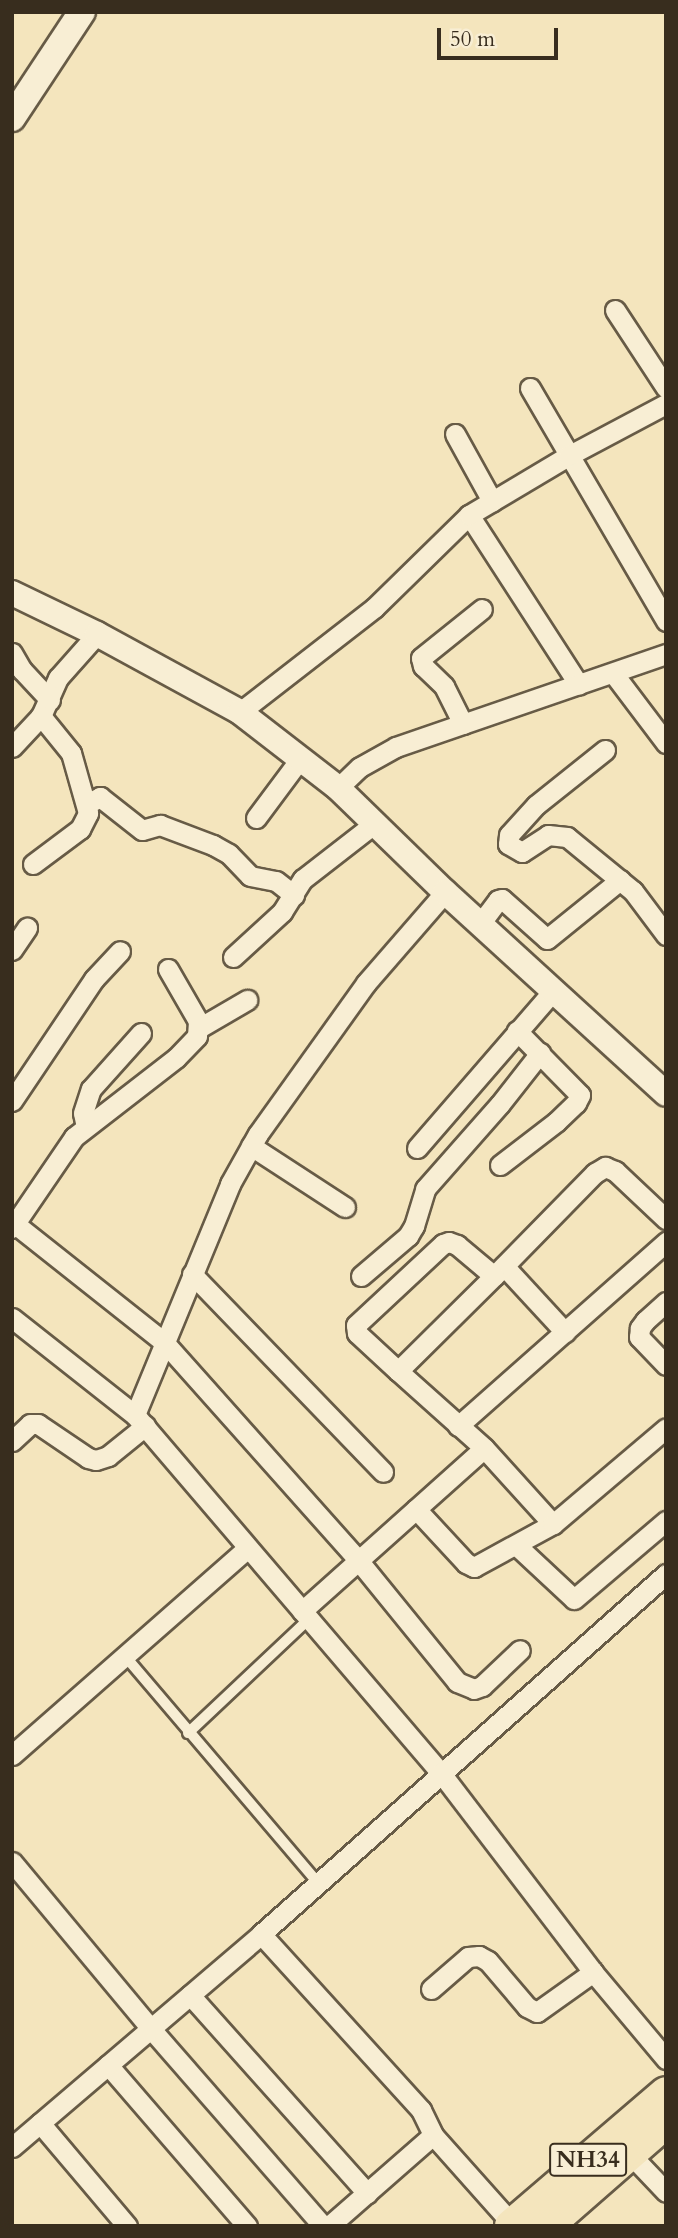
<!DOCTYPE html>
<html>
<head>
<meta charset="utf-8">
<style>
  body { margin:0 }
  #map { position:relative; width:678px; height:2238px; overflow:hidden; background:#f4e5bd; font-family:Cardo,serif }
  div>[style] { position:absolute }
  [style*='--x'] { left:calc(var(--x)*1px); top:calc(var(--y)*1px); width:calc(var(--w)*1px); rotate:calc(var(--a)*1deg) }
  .roads { filter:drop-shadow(2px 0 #675b46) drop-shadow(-2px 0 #675b46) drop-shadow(0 2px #675b46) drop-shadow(0 -2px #675b46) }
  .service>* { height:10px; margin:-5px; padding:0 5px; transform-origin:5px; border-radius:5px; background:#f8eed4 }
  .minor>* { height:19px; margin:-9.5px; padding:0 9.5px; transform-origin:9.5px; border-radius:9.5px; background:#f8eed4 }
  .tertiary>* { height:24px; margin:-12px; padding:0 12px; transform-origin:12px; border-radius:12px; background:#f8eed4 }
  .secondary>* { height:26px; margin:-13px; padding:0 13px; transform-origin:13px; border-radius:13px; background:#f8eed4 }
  .trunk>* { height:32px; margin:-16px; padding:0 16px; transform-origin:16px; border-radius:16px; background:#f4e5bd }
  span { translate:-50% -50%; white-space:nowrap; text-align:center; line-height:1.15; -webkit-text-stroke:5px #f8eed4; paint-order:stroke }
  .shield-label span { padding:2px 5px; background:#f8eed4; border:2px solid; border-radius:5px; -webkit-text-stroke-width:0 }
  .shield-label { font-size:23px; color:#382d1e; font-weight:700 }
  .frame { position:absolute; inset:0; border:14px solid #382d1e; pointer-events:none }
  .scale { position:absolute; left:437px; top:28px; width:121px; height:32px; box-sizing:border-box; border:4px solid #382d1e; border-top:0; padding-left:9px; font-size:21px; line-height:24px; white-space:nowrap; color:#382d1e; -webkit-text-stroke:5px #f8eed4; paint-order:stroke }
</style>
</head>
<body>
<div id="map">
  <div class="roads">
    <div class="service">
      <div style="--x:125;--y:1656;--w:298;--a:49.6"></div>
      <div style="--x:188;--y:1733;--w:166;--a:-43.3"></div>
    </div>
    <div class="minor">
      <div style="--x:615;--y:310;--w:93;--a:56.8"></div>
      <div style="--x:530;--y:388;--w:270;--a:59.7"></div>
      <div style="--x:455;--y:434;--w:77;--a:61.1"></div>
      <div style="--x:469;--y:515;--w:202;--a:57.1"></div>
      <div style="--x:12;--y:653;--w:20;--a:60"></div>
      <div style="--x:22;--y:670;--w:41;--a:47"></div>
      <div style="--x:613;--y:673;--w:88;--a:52.9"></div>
      <div style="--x:240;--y:712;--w:170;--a:-37.8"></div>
      <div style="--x:374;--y:608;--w:133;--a:-44.4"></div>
      <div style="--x:469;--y:515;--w:115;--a:-30.8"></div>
      <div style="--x:568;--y:456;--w:111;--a:-28"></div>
      <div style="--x:463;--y:724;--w:42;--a:-116.6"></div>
      <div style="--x:444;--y:686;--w:29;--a:-136"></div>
      <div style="--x:423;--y:666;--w:8;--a:-104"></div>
      <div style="--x:421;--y:658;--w:78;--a:-38.8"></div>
      <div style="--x:12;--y:747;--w:42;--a:-46.9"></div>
      <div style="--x:41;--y:716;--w:42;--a:-65.9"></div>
      <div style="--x:58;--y:678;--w:59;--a:-48.4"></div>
      <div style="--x:605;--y:750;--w:88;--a:141.4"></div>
      <div style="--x:536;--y:805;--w:40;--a:132"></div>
      <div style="--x:509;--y:835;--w:9;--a:96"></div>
      <div style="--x:508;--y:844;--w:16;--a:30"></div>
      <div style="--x:522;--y:852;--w:31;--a:-33"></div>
      <div style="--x:548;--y:835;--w:19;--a:6"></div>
      <div style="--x:567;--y:837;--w:85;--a:39.3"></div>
      <div style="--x:633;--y:891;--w:55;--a:53.1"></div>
      <div style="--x:338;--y:788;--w:30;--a:-44"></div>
      <div style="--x:360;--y:767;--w:41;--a:-29.1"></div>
      <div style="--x:396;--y:747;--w:286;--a:-19"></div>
      <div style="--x:87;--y:804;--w:15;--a:-28"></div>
      <div style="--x:100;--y:797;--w:53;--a:38.2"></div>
      <div style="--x:142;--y:830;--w:19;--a:-16"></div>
      <div style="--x:160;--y:825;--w:57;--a:20.7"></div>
      <div style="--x:213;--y:845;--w:18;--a:29"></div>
      <div style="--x:229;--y:854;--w:30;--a:46"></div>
      <div style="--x:250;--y:876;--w:26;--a:11"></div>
      <div style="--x:276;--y:881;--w:23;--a:38"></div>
      <div style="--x:256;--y:818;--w:74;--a:-53.3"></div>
      <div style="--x:33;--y:864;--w:59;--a:-36.7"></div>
      <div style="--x:80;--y:829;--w:18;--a:-63"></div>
      <div style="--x:88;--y:813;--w:62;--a:-105.8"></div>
      <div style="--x:71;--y:753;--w:48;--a:-129"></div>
      <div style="--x:480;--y:924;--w:30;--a:-53"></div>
      <div style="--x:498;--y:900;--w:4;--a:-14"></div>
      <div style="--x:502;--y:899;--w:60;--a:41.6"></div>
      <div style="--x:547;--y:939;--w:94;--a:-38.9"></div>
      <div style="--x:12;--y:950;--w:27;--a:-56"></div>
      <div style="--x:233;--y:957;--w:67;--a:-42.6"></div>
      <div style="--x:282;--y:912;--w:39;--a:-58"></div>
      <div style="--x:303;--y:879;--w:90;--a:-37.8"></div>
      <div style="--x:199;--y:1028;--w:56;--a:-30.3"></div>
      <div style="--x:12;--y:1101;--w:147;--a:-56.1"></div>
      <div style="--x:94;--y:979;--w:38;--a:-47"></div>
      <div style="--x:86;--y:1127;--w:14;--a:-102"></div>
      <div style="--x:83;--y:1113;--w:25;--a:-72"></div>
      <div style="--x:91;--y:1089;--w:75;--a:-48.2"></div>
      <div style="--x:251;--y:1146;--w:112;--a:33"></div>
      <div style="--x:417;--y:1148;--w:208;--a:-49.1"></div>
      <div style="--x:500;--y:1165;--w:71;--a:-37.5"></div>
      <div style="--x:556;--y:1122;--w:28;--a:-44"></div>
      <div style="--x:576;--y:1103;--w:9;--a:-63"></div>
      <div style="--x:580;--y:1095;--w:90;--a:-134.5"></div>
      <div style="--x:15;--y:1224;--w:190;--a:38.4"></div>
      <div style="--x:164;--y:1342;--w:292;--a:48.3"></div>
      <div style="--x:358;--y:1560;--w:157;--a:50.9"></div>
      <div style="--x:457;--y:1682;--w:18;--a:22"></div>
      <div style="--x:474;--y:1689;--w:9;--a:-21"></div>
      <div style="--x:482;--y:1686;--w:52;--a:-43.5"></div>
      <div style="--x:12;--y:1228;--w:110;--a:-55.7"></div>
      <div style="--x:74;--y:1137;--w:129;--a:-37.8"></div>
      <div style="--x:176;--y:1058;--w:30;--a:-46"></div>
      <div style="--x:197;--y:1036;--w:15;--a:-86"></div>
      <div style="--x:198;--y:1021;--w:60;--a:-120"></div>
      <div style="--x:504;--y:1266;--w:90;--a:47.3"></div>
      <div style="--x:192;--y:1274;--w:275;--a:46"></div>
      <div style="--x:361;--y:1276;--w:62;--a:-40.4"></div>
      <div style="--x:408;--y:1236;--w:12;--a:-59"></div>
      <div style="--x:414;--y:1226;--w:39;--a:-73"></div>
      <div style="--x:425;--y:1189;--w:113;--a:-48.6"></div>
      <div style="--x:500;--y:1104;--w:65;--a:-51.9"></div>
      <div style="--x:494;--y:1276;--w:144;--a:-45.6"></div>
      <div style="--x:595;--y:1173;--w:12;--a:-31"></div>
      <div style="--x:605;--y:1167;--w:11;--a:22"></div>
      <div style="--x:615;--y:1171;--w:70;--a:43.3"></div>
      <div style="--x:666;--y:1302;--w:28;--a:138"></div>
      <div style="--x:645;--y:1321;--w:9;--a:126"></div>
      <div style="--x:640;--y:1328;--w:9;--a:96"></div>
      <div style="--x:639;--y:1337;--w:39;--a:46"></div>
      <div style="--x:12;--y:1318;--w:157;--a:38.3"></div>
      <div style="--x:135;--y:1415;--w:471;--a:49.5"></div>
      <div style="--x:441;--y:1773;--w:250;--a:52.6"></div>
      <div style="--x:593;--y:1972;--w:114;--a:50"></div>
      <div style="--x:398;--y:1371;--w:56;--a:-137.2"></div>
      <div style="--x:357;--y:1333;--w:8;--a:-97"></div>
      <div style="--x:356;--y:1325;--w:119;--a:-43"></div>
      <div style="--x:443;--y:1244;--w:6;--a:-18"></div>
      <div style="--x:449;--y:1242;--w:9;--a:21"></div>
      <div style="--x:457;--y:1245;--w:48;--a:40"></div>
      <div style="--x:494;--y:1276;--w:135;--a:135.3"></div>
      <div style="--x:398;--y:1371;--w:115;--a:41.8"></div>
      <div style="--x:135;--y:1415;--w:250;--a:-67.6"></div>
      <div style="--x:230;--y:1184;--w:57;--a:-60.8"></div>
      <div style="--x:258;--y:1134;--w:186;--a:-54.4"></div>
      <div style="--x:366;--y:983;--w:121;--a:-49"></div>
      <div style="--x:458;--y:1426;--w:278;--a:-41.5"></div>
      <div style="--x:12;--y:1441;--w:25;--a:-43"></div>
      <div style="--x:30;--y:1424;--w:8;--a:0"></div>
      <div style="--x:38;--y:1424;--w:60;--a:34.2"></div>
      <div style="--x:88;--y:1458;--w:8;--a:14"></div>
      <div style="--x:96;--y:1460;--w:13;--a:-18"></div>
      <div style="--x:108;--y:1456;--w:48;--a:-39"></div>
      <div style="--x:416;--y:1509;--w:74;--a:47.2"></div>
      <div style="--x:466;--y:1563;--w:9;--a:27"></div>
      <div style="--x:474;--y:1567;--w:90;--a:-28.6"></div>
      <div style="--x:516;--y:1545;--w:79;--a:43"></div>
      <div style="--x:574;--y:1599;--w:121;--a:-40.3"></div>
      <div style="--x:302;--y:1611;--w:244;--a:-41.8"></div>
      <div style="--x:484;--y:1448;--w:103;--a:47.8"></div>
      <div style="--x:553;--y:1524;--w:148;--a:-40.3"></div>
      <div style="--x:12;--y:1755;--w:314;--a:-41.3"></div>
      <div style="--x:12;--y:1862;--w:217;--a:50.2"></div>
      <div style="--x:151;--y:2029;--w:262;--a:48.9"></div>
      <div style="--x:261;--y:1934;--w:238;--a:47.7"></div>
      <div style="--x:421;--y:2110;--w:28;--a:64"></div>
      <div style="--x:433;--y:2135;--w:122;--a:48.3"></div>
      <div style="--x:431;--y:1989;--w:49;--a:-40.9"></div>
      <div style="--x:468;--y:1957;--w:11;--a:-5"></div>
      <div style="--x:479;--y:1956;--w:10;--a:29"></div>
      <div style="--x:488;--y:1961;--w:60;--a:49.7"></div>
      <div style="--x:527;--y:2007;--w:11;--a:27"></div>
      <div style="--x:537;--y:2012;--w:69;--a:-35.5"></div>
      <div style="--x:190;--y:1995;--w:266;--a:48.2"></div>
      <div style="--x:108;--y:2065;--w:213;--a:49.2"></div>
      <div style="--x:40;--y:2123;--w:135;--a:49.8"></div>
      <div style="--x:12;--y:2147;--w:328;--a:-40.5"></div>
      <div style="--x:261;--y:1934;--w:542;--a:-41.63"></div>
      <div style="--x:630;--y:2154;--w:52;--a:46.5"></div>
      <div style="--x:329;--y:2226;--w:138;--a:-41.2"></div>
    </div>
    <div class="tertiary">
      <div style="--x:12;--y:593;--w:94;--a:25.8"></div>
      <div style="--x:97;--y:634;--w:163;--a:28.6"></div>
      <div style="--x:240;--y:712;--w:124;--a:37.8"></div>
      <div style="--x:338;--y:788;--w:149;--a:44.2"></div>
      <div style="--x:445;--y:892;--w:299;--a:42.4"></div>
    </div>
    <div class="secondary">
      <div style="--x:12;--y:118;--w:127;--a:-56.6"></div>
    </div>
    <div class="trunk">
      <div style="--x:511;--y:2226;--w:204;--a:-40.6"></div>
      <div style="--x:547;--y:2226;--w:158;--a:-41.2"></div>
    </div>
  </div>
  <div class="shield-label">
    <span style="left:588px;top:2160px">NH34</span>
  </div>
  <div class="frame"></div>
  <div class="scale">50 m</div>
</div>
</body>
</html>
